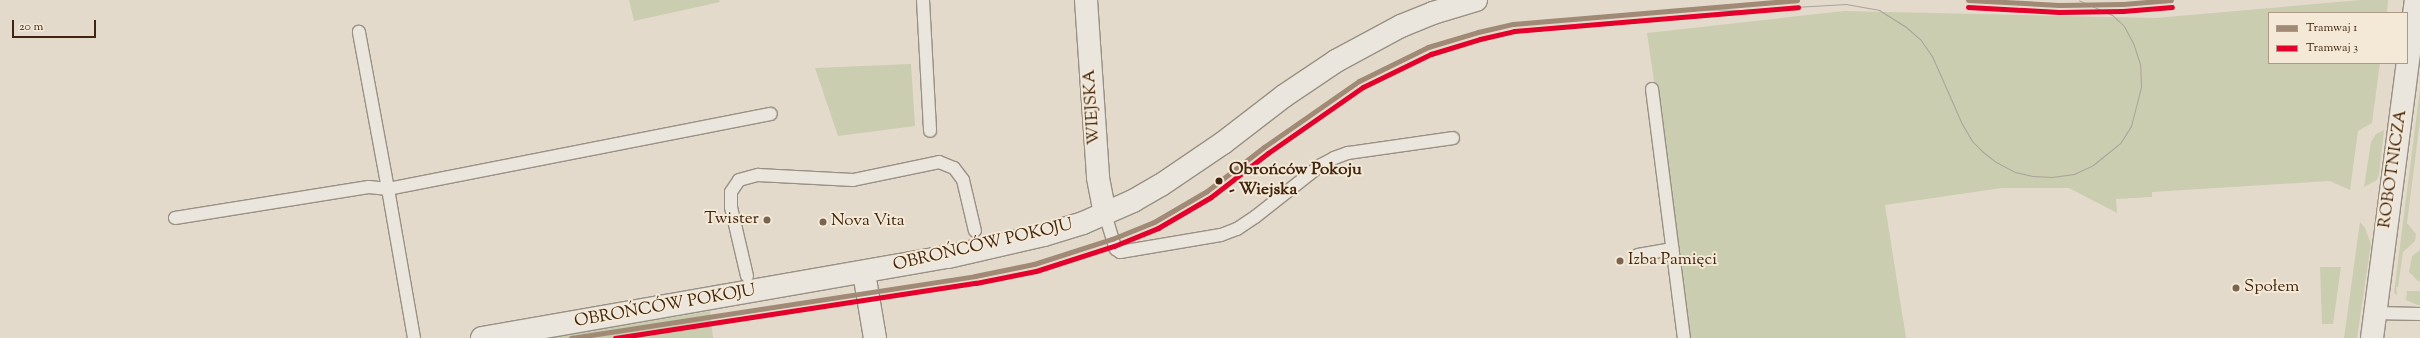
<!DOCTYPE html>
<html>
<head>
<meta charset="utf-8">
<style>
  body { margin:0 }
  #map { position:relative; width:2420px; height:338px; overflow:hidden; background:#e4dacc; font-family:"Sorts Mill Goudy",serif }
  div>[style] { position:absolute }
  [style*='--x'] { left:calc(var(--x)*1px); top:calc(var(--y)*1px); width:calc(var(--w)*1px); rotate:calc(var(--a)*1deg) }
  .green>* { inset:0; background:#cacdaf }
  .roads { filter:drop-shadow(1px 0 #999084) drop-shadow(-1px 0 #999084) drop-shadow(0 1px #999084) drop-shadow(0 -1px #999084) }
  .service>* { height:12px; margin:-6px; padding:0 6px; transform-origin:6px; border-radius:6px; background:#eae5dd }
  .minor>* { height:22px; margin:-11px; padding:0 11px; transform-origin:11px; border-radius:11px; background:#eae5dd }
  .tram>* { height:1px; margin:-0.5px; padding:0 0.5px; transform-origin:0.5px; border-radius:0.5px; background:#aaa39b }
  .tram-1>* { height:5px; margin:-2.5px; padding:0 2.5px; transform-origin:2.5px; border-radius:2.5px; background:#a08975 }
  .tram-2>* { height:5px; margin:-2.5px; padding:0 2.5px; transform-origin:2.5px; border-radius:2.5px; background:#e4002b }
  .dots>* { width:11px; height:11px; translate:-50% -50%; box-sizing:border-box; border:2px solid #f4e9d7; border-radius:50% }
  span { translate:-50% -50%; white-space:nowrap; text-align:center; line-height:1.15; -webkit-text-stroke:4px #f4e9d7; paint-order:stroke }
  .street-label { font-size:17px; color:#41240d }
  .stop-label { font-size:17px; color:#41240d; font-weight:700 }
  .left { translate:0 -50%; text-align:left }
  .poi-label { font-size:17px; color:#41240d }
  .right { translate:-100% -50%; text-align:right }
  .legend { position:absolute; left:2268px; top:12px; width:140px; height:52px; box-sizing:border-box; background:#f4e9d7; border:1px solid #ac9a86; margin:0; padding:5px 7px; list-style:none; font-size:12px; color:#41240d }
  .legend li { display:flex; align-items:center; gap:8px; height:20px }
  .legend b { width:20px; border:1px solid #ac9a86 }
  .scale { position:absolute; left:12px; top:20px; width:84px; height:18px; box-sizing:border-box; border:2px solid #41240d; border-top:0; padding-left:5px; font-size:12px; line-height:14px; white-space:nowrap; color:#41240d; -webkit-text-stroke:3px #f4e9d7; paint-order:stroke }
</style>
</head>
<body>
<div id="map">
  <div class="green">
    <div style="clip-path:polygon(629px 0,719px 0,720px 2px,634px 21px)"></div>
    <div style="clip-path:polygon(2361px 0,2388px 0,2387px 13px,2269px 13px,2269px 63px,2380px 63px,2372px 123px,2358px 131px,2350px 190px,2330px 181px,2152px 192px,2152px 197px,2116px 199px,2117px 213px,2069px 188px,2002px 188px,1885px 205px,1906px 338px,1691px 338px,1647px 33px,1844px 11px,2155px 18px)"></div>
    <div style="clip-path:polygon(911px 64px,915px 126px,838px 136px,815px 68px)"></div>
    <div style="clip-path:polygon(2420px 89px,2420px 121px,2407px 223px,2416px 234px,2415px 241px,2403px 252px,2398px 287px,2396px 287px,2397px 295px,2394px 293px)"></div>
    <div style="clip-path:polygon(2384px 130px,2379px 175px,2377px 180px,2364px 187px,2371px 142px,2376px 134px)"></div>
    <div style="clip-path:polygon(2360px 222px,2365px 228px,2371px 244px,2357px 338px,2344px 338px)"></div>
    <div style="clip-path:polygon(2420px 250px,2420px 281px,2418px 281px,2409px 272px,2412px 256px)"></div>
    <div style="clip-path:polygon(2320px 267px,2341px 267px,2333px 324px,2322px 324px)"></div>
    <div style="clip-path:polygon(2407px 291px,2420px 291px,2420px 306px,2406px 300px)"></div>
    <div style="clip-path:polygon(710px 311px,713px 338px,550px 338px)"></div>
  </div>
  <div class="roads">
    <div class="service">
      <div style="--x:923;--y:0;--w:131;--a:86.9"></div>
      <div style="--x:1652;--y:89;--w:251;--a:82.7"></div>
      <div style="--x:1105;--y:214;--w:37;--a:73"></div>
      <div style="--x:1116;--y:249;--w:5;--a:37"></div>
      <div style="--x:1120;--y:252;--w:102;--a:-9.6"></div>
      <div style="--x:1221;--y:235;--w:17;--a:-21"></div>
      <div style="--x:1237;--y:229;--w:22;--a:-34"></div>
      <div style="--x:1255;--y:217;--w:84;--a:-38.2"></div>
      <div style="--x:1321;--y:165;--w:15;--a:-28"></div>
      <div style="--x:1334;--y:158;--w:15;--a:-20"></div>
      <div style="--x:1348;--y:153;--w:106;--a:-8.1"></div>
      <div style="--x:175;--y:218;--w:196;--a:-9.1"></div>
      <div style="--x:369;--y:187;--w:19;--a:6"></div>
      <div style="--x:388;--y:189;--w:160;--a:-100.5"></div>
      <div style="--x:1638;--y:255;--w:35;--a:-10"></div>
      <div style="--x:747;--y:276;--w:71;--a:-103.1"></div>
      <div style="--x:731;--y:207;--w:15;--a:-90"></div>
      <div style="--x:731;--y:192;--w:14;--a:-56"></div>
      <div style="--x:739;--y:180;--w:20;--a:-15"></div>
      <div style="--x:758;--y:175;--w:95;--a:3"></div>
      <div style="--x:853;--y:180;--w:88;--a:-11.8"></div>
      <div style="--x:939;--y:162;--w:16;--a:22"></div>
      <div style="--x:954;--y:168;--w:15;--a:53"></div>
      <div style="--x:963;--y:180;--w:52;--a:76.8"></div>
      <div style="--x:2375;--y:313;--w:45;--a:1.3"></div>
      <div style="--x:414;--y:338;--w:151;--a:-99.9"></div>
      <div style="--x:388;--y:189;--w:390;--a:-11.1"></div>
    </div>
    <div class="minor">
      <div style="--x:1086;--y:0;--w:178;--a:86.1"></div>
      <div style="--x:1098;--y:178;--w:37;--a:79"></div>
      <div style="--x:864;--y:273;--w:66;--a:80.4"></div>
      <div style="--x:482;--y:338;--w:473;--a:-9.9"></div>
      <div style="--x:948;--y:257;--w:98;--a:-12.9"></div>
      <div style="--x:1044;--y:235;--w:41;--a:-17.1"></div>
      <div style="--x:1083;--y:223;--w:55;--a:-23.7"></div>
      <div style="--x:1133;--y:201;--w:32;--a:-30"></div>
      <div style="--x:1161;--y:185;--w:75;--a:-34.1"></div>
      <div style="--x:1223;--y:143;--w:77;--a:-37.6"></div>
      <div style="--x:1284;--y:96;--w:63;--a:-33.9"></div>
      <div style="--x:1336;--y:61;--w:74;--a:-28.3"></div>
      <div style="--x:1401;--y:26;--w:35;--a:-22"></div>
      <div style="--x:1433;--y:13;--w:45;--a:-16.8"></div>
      <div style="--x:2372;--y:338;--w:341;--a:-82.6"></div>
    </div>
  </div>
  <div class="tram">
    <div style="--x:1691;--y:9;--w:52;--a:1.1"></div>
    <div style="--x:1743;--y:10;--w:103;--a:-3.3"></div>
    <div style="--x:1846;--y:4;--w:34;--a:10"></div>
    <div style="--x:1879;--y:10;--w:32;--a:32"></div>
    <div style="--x:1906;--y:27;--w:18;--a:41"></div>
    <div style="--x:1920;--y:39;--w:21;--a:55"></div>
    <div style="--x:1932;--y:56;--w:74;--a:66.2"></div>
    <div style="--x:1962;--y:124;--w:21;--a:59"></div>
    <div style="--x:1973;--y:142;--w:14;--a:45"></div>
    <div style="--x:1983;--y:152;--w:16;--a:38"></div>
    <div style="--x:1996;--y:162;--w:21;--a:28"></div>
    <div style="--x:2015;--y:172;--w:18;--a:13"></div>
    <div style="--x:2033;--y:176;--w:19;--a:3"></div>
    <div style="--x:2052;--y:177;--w:22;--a:-8"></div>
    <div style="--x:2074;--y:174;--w:21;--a:-25"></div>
    <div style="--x:2093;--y:165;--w:36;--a:-39"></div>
    <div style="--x:2121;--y:142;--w:19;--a:-58"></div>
    <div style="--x:2131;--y:126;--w:40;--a:-75.6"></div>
    <div style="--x:2141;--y:87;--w:23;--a:-92"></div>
    <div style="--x:2140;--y:64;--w:22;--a:-108"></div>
    <div style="--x:2133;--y:43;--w:19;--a:-118"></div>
    <div style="--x:2124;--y:26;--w:16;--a:-137"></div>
    <div style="--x:2112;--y:15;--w:36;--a:-156"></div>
  </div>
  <div class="tram-1">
    <div style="--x:1968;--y:0;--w:91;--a:3.1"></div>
    <div style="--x:2059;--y:5;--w:64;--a:-0.9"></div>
    <div style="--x:2123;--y:4;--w:48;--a:-4.8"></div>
    <div style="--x:571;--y:338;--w:409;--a:-8.7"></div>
    <div style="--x:975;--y:276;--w:60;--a:-11.5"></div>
    <div style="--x:1034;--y:264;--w:82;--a:-17.8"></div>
    <div style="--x:1112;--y:239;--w:45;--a:-22"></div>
    <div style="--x:1154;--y:222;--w:61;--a:-30.3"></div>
    <div style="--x:1207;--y:191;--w:72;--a:-37.7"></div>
    <div style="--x:1264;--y:147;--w:116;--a:-34.8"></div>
    <div style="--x:1359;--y:81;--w:77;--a:-26.2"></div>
    <div style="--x:1428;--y:47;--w:52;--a:-16.7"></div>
    <div style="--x:1478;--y:32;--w:36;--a:-13"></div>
    <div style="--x:1513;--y:24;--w:285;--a:-4.8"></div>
  </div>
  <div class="tram-2">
    <div style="--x:1968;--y:7;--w:91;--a:3.1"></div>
    <div style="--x:2059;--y:12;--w:64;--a:-0.9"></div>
    <div style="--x:2123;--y:11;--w:49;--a:-4.7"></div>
    <div style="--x:615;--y:338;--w:365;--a:-8.7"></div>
    <div style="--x:976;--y:283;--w:61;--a:-11.3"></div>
    <div style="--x:1036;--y:271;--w:82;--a:-17.8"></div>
    <div style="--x:1114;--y:246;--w:48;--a:-22.2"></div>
    <div style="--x:1158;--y:228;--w:61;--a:-30.3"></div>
    <div style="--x:1211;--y:197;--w:72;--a:-37.7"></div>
    <div style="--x:1268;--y:153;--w:116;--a:-34.8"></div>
    <div style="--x:1363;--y:87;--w:76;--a:-25.9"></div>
    <div style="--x:1431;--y:54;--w:51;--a:-17"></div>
    <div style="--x:1480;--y:39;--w:35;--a:-13"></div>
    <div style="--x:1514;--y:31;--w:285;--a:-4.8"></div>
  </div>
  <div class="dots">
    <div style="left:1219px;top:181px;background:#41240d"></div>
    <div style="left:767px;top:220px;background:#7a6450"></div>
    <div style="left:823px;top:222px;background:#7a6450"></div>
    <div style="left:1620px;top:261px;background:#7a6450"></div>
    <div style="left:2236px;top:288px;background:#7a6450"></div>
  </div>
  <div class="street-label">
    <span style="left:1093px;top:107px;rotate:-94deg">WIEJSKA</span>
    <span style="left:2394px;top:169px;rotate:-82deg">ROBOTNICZA</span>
    <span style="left:983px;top:246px;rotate:-13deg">OBROŃCÓW POKOJU</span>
    <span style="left:665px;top:307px;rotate:-10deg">OBROŃCÓW POKOJU</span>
  </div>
  <div class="stop-label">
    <span class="left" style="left:1229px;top:181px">Obrońców Pokoju<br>- Wiejska</span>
  </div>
  <div class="poi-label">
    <span class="right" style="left:759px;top:220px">Twister</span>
    <span class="left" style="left:831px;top:222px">Nova Vita</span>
    <span class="left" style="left:1628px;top:261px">Izba Pamięci</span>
    <span class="left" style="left:2244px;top:288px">Społem</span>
  </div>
  <ul class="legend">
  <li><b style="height:5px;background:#a08975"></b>Tramwaj 1</li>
  <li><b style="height:5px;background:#e4002b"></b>Tramwaj 3</li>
  </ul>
  <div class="scale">20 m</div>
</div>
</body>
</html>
